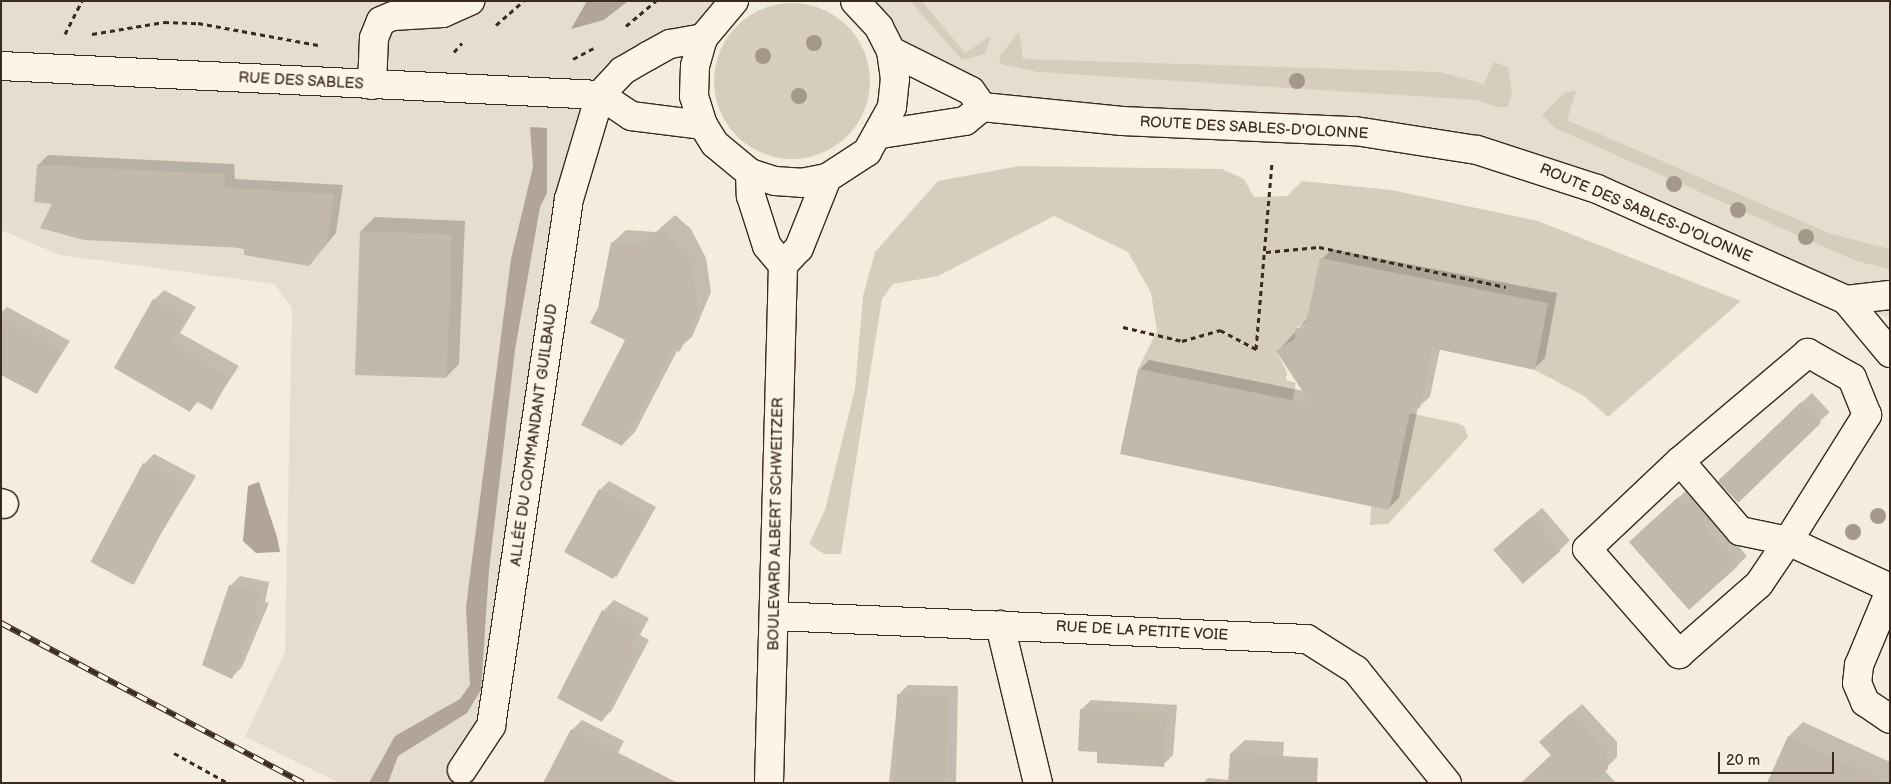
<!DOCTYPE html>
<html>
<head>
<meta charset="utf-8">
<style>
  body { margin:0 }
  #map { position:relative; width:1891px; height:784px; overflow:hidden; background:#f4eddd; font-family:"Balsamiq Sans",sans-serif }
  div>[style] { position:absolute }
  [style*='--x'] { left:calc(var(--x)*1px); top:calc(var(--y)*1px); width:calc(var(--w)*1px); rotate:calc(var(--a)*1deg) }
  .built>* { inset:0; background:#e5ddce }
  .green>* { inset:0; background:#d6cdbd }
  .round { border-radius:50% }
  .water>* { inset:0; background:#b0a596 }
  .shadow>* { inset:0; background:#0003; transform-origin:0 0 }
  .building>* { inset:0; background:#c3b9aa; transform-origin:0 0 }
  .path>* { height:3px; margin-top:-1.5px; transform-origin:0; background:repeating-linear-gradient(90deg,#3b2a1e 0 5px,transparent 0 9px) }
  .roads { filter:drop-shadow(1px 0 #3b2a1e) drop-shadow(-1px 0 #3b2a1e) drop-shadow(0 1px #3b2a1e) drop-shadow(0 -1px #3b2a1e) }
  .minor>* { height:28px; margin:-14px; padding:0 14px; transform-origin:14px; border-radius:14px; background:#fcf5e5 }
  .major>* { height:28px; margin:-14px; padding:0 14px; transform-origin:14px; border-radius:14px; background:#fcf5e5 }
  .rail>* { height:5.5px; margin-top:-2.75px; transform-origin:0; background:repeating-linear-gradient(90deg,#fcf5e5 0 11px,#3b2a1e 0 22px); box-sizing:border-box; border-block:1px solid #3b2a1e }
  .trees>* { width:16px; height:16px; margin:-8px; border-radius:50%; background:#a4988a }
  span { translate:-50% -50%; white-space:nowrap; text-align:center; line-height:1.15; -webkit-text-stroke:4.5px #fcf5e5; paint-order:stroke }
  .street-label { font-size:15px; color:#3b2a1e }
  .frame { position:absolute; inset:0; border:2px solid #3b2a1e; pointer-events:none }
  .scale { position:absolute; left:1718px; top:752px; width:116px; height:22px; box-sizing:border-box; border:2px solid #3b2a1e; border-top:0; padding-left:6px; font-size:15px; line-height:18px; white-space:nowrap; color:#3b2a1e; -webkit-text-stroke:4px #fcf5e5; paint-order:stroke }
</style>
</head>
<body>
<div id="map">
  <div class="built">
    <div style="clip-path:polygon(1px 1px,734px 1px,600px 95px,491px 726px,455px 783px,340px 783px,245px 737px,285px 652px,292px 308px,274px 284px,60px 255px,1px 230px)"></div>
    <div style="clip-path:polygon(855px 1px,1890px 1px,1890px 319px,1597px 189px,1504px 157px,1022px 113px,891px 51px)"></div>
  </div>
  <div class="green">
    <div style="clip-path:polygon(910px 1px,922px 1px,965px 53px,991px 36px,985px 54px,962px 60px)"></div>
    <div class="round" style="left:714px;top:3px;width:156px;height:156px"></div>
    <div style="clip-path:polygon(1019px 32px,1023px 59px,1440px 72px,1484px 84px,1494px 62px,1508px 67px,1512px 92px,1508px 107px,1498px 107px,1477px 100px,1038px 72px,1001px 64px,999px 57px)"></div>
    <div style="clip-path:polygon(1576px 91px,1567px 120px,1831px 234px,1890px 249px,1890px 269px,1856px 261px,1555px 128px,1542px 115px,1565px 92px)"></div>
    <div style="clip-path:polygon(1020px 166px,1222px 169px,1244px 179px,1254px 197px,1287px 196px,1302px 181px,1391px 190px,1538px 221px,1741px 301px,1608px 417px,1584px 396px,1535px 370px,1548px 303px,1307px 322px,1296px 328px,1295px 339px,1276px 351px,1287px 372px,1286px 380px,1296px 383px,1293px 401px,1138px 369px,1157px 331px,1151px 293px,1128px 252px,1054px 216px,938px 276px,893px 284px,882px 299px,841px 554px,824px 554px,809px 544px,825px 510px,855px 389px,863px 296px,875px 252px,938px 181px)"></div>
    <div style="clip-path:polygon(1409px 413px,1457px 423px,1464px 426px,1468px 437px,1388px 524px,1370px 525px,1371px 506px,1389px 510px)"></div>
  </div>
  <div class="water">
    <div style="clip-path:polygon(587px 1px,628px 1px,604px 20px,571px 29px)"></div>
    <div style="clip-path:polygon(530px 127px,547px 128px,547px 193px,540px 207px,515px 350px,489px 570px,481px 690px,467px 713px,398px 756px,388px 783px,369px 783px,395px 736px,460px 699px,470px 685px,466px 607px,511px 259px,533px 167px)"></div>
    <div style="clip-path:polygon(259px 482px,277px 537px,280px 552px,256px 553px,243px 541px,248px 486px)"></div>
  </div>
  <div class="shadow">
    <div style="clip-path:polygon(48px 155px,234px 164px,235px 179px,343px 185px,336px 233px,309px 265px,54px 202px,38px 165px)"></div>
    <div style="clip-path:polygon(675px 215px,691px 229px,706px 258px,711px 292px,692px 337px,678px 349px,635px 432px,622px 445px,626px 340px,599px 308px,612px 243px,626px 230px,656px 232px)"></div>
    <div style="clip-path:polygon(375px 217px,465px 221px,459px 364px,445px 378px,361px 231px)"></div>
    <div style="clip-path:polygon(1332px 249px,1557px 293px,1545px 358px,1535px 368px,1440px 349px,1430px 397px,1418px 407px,1399px 498px,1389px 508px,1139px 370px,1149px 360px,1304px 391px,1278px 351px,1307px 319px,1322px 259px)"></div>
    <div style="clip-path:polygon(164px 290px,196px 307px,180px 333px,239px 366px,211px 408px,199px 401px,190px 410px,154px 300px)"></div>
    <div style="clip-path:polygon(7px 307px,70px 341px,37px 393px,1px 373px,1px 313px)"></div>
    <div style="left:1812px;top:393px;width:26px;height:128px;rotate:47deg"></div>
    <div style="clip-path:polygon(154px 454px,196px 476px,131px 583px,144px 464px)"></div>
    <div style="clip-path:polygon(609px 481px,656px 507px,616px 578px,600px 490px)"></div>
    <div style="clip-path:polygon(1688px 489px,1747px 556px,1737px 566px,1640px 532px)"></div>
    <div style="clip-path:polygon(1542px 508px,1570px 540px,1560px 550px,1505px 540px)"></div>
    <div style="clip-path:polygon(240px 576px,269px 582px,265px 602px,269px 603px,242px 667px,232px 677px,230px 586px)"></div>
    <div style="clip-path:polygon(614px 600px,649px 618px,640px 635px,649px 640px,612px 710px,602px 720px,559px 697px,604px 610px)"></div>
    <div style="clip-path:polygon(908px 685px,958px 686px,956px 783px,889px 783px,898px 695px)"></div>
    <div style="clip-path:polygon(1091px 700px,1177px 705px,1173px 755px,1163px 765px,1099px 750px,1081px 710px)"></div>
    <div style="clip-path:polygon(1582px 704px,1617px 742px,1617px 757px,1604px 770px,1616px 783px,1540px 783px,1553px 755px,1551px 732px)"></div>
    <div style="clip-path:polygon(582px 720px,624px 741px,603px 783px,572px 730px)"></div>
    <div style="clip-path:polygon(1803px 722px,1890px 762px,1890px 783px,1768px 783px,1789px 736px)"></div>
    <div style="clip-path:polygon(1245px 740px,1284px 742px,1281px 783px,1203px 783px,1208px 778px,1230px 780px,1231px 753px)"></div>
  </div>
  <div class="building">
    <div style="clip-path:polygon(37px 165px,224px 174px,225px 188px,334px 194px,327px 244px,309px 266px,244px 255px,244px 248px,84px 240px,40px 228px,52px 204px,34px 202px)"></div>
    <div style="clip-path:polygon(661px 228px,691px 262px,698px 306px,692px 329px,679px 352px,673px 348px,622px 446px,581px 425px,625px 340px,590px 323px,598px 308px,611px 242px,641px 245px)"></div>
    <div style="left:360px;top:231px;width:92px;height:144px;rotate:2deg"></div>
    <div style="clip-path:polygon(1320px 258px,1548px 303px,1535px 370px,1432px 348px,1420px 408px,1411px 407px,1389px 510px,1120px 454px,1138px 369px,1311px 404px,1276px 351px,1295px 339px,1296px 328px,1305px 330px)"></div>
    <div style="clip-path:polygon(153px 299px,187px 318px,171px 344px,230px 377px,212px 410px,196px 401px,190px 412px,114px 368px)"></div>
    <div style="clip-path:polygon(1px 319px,61px 352px,37px 394px,1px 375px)"></div>
    <div style="left:1801px;top:402px;width:29px;height:115px;rotate:46deg"></div>
    <div style="left:143px;top:463px;width:49px;height:112px;rotate:28deg"></div>
    <div style="left:599px;top:489px;width:56px;height:72px;rotate:29deg"></div>
    <div style="clip-path:polygon(1677px 498px,1684px 507px,1692px 500px,1711px 521px,1704px 528px,1738px 566px,1689px 610px,1629px 542px)"></div>
    <div style="left:1531px;top:517px;width:45px;height:50px;rotate:49deg"></div>
    <div style="clip-path:polygon(229px 585px,259px 592px,255px 612px,260px 613px,232px 679px,202px 665px)"></div>
    <div style="clip-path:polygon(602px 610px,640px 629px,631px 646px,640px 650px,602px 722px,557px 698px)"></div>
    <div style="left:897px;top:694px;width:51px;height:89px;rotate:2deg"></div>
    <div style="clip-path:polygon(1080px 709px,1167px 715px,1164px 767px,1097px 763px,1097px 752px,1078px 751px)"></div>
    <div style="clip-path:polygon(1571px 713px,1607px 753px,1608px 769px,1593px 783px,1521px 783px,1551px 755px,1539px 742px)"></div>
    <div style="clip-path:polygon(571px 729px,678px 783px,543px 783px)"></div>
    <div style="clip-path:polygon(1788px 736px,1886px 783px,1767px 783px)"></div>
    <div style="clip-path:polygon(1230px 753px,1318px 758px,1317px 783px,1228px 783px)"></div>
  </div>
  <div class="path">
    <div style="--x:496;--y:25;--w:37;--a:-41"></div>
    <div style="--x:626;--y:26;--w:39;--a:-40"></div>
    <div style="--x:65;--y:34;--w:37;--a:-63"></div>
    <div style="--x:92;--y:34;--w:73;--a:-9.5"></div>
    <div style="--x:164;--y:22;--w:34;--a:2"></div>
    <div style="--x:198;--y:23;--w:122;--a:10.4"></div>
    <div style="--x:454;--y:52;--w:12;--a:-48"></div>
    <div style="--x:573;--y:59;--w:24;--a:-28"></div>
    <div style="--x:1266;--y:252;--w:53;--a:-5.4"></div>
    <div style="--x:1319;--y:247;--w:191;--a:12.1"></div>
    <div style="--x:1123;--y:327;--w:61;--a:13.3"></div>
    <div style="--x:1182;--y:341;--w:40;--a:-16"></div>
    <div style="--x:1220;--y:330;--w:41;--a:27.8"></div>
    <div style="--x:1256;--y:349;--w:189;--a:-85.1"></div>
    <div style="--x:174;--y:753;--w:62;--a:29.1"></div>
  </div>
  <div class="roads">
    <div class="minor">
      <div style="--x:372;--y:85;--w:47;--a:-87.6"></div>
      <div style="--x:374;--y:38;--w:18;--a:-68"></div>
      <div style="--x:381;--y:21;--w:13;--a:-23"></div>
      <div style="--x:393;--y:16;--w:50;--a:-3.4"></div>
      <div style="--x:443;--y:13;--w:30;--a:-24"></div>
      <div style="--x:1680;--y:461;--w:128;--a:136.6"></div>
      <div style="--x:1587;--y:549;--w:140;--a:48.8"></div>
      <div style="--x:1679;--y:654;--w:106;--a:-41.2"></div>
      <div style="--x:1759;--y:584;--w:52;--a:-56"></div>
      <div style="--x:1788;--y:541;--w:149;--a:-57.9"></div>
      <div style="--x:1867;--y:415;--w:40;--a:-112"></div>
      <div style="--x:1852;--y:378;--w:51;--a:-150.4"></div>
      <div style="--x:1808;--y:353;--w:167;--a:139.8"></div>
      <div style="--x:1680;--y:461;--w:92;--a:49.4"></div>
      <div style="--x:1740;--y:531;--w:49;--a:11.8"></div>
      <div style="--x:1788;--y:541;--w:112;--a:24.7"></div>
      <div style="--x:1;--y:503;--w:3;--a:18"></div>
      <div style="--x:1890;--y:591;--w:80;--a:112.7"></div>
      <div style="--x:1859;--y:665;--w:18;--a:96"></div>
      <div style="--x:1857;--y:683;--w:21;--a:67"></div>
      <div style="--x:1865;--y:702;--w:30;--a:34"></div>
      <div style="--x:774;--y:616;--w:533;--a:2.47"></div>
      <div style="--x:1307;--y:639;--w:58;--a:32.3"></div>
      <div style="--x:1356;--y:670;--w:145;--a:51.2"></div>
      <div style="--x:1000;--y:625;--w:163;--a:76.5"></div>
      <div style="--x:462;--y:770;--w:53;--a:-56.6"></div>
      <div style="--x:491;--y:726;--w:533;--a:-81.58"></div>
      <div style="--x:569;--y:199;--w:109;--a:-73.4"></div>
    </div>
    <div class="major">
      <div style="--x:734;--y:1;--w:48;--a:130"></div>
      <div style="--x:703;--y:38;--w:29;--a:106"></div>
      <div style="--x:695;--y:66;--w:30;--a:92"></div>
      <div style="--x:694;--y:96;--w:30;--a:73"></div>
      <div style="--x:703;--y:125;--w:22;--a:58"></div>
      <div style="--x:715;--y:144;--w:45;--a:39.6"></div>
      <div style="--x:750;--y:173;--w:26;--a:18"></div>
      <div style="--x:775;--y:181;--w:26;--a:4"></div>
      <div style="--x:801;--y:183;--w:26;--a:-11"></div>
      <div style="--x:827;--y:178;--w:48;--a:-33"></div>
      <div style="--x:867;--y:152;--w:51;--a:-60.9"></div>
      <div style="--x:892;--y:107;--w:28;--a:-84"></div>
      <div style="--x:895;--y:79;--w:28;--a:-98"></div>
      <div style="--x:891;--y:51;--w:27;--a:-117"></div>
      <div style="--x:879;--y:27;--w:35;--a:-133"></div>
      <div style="--x:891;--y:51;--w:89;--a:26.6"></div>
      <div style="--x:971;--y:91;--w:19;--a:55"></div>
      <div style="--x:1;--y:66;--w:600;--a:2.77"></div>
      <div style="--x:600;--y:95;--w:37;--a:34"></div>
      <div style="--x:631;--y:116;--w:73;--a:7.1"></div>
      <div style="--x:600;--y:95;--w:33;--a:-47"></div>
      <div style="--x:622;--y:71;--w:30;--a:-30"></div>
      <div style="--x:648;--y:56;--w:25;--a:-29"></div>
      <div style="--x:670;--y:44;--w:34;--a:-10"></div>
      <div style="--x:982;--y:107;--w:141;--a:5.7"></div>
      <div style="--x:1122;--y:121;--w:233;--a:2.5"></div>
      <div style="--x:1355;--y:131;--w:123;--a:8.9"></div>
      <div style="--x:1477;--y:150;--w:126;--a:18"></div>
      <div style="--x:1597;--y:189;--w:273;--a:24"></div>
      <div style="--x:1846;--y:300;--w:69;--a:50.3"></div>
      <div style="--x:881;--y:134;--w:85;--a:-8.8"></div>
      <div style="--x:965;--y:121;--w:22;--a:-39"></div>
      <div style="--x:750;--y:173;--w:23;--a:88"></div>
      <div style="--x:751;--y:196;--w:52;--a:72.3"></div>
      <div style="--x:767;--y:246;--w:25;--a:50"></div>
      <div style="--x:783;--y:265;--w:518;--a:91.55"></div>
      <div style="--x:783;--y:265;--w:23;--a:-47"></div>
      <div style="--x:799;--y:248;--w:75;--a:-68.2"></div>
      <div style="--x:1846;--y:300;--w:44;--a:-6.5"></div>
    </div>
  </div>
  <div class="rail">
    <div style="--x:1;--y:623;--w:342;--a:27.9"></div>
  </div>
  <div class="trees">
    <div style="left:814px;top:43px"></div>
    <div style="left:763px;top:56px"></div>
    <div style="left:1297px;top:81px"></div>
    <div style="left:799px;top:96px"></div>
    <div style="left:1674px;top:184px"></div>
    <div style="left:1738px;top:210px"></div>
    <div style="left:1806px;top:237px"></div>
    <div style="left:1878px;top:516px"></div>
    <div style="left:1853px;top:532px"></div>
  </div>
  <div class="street-label">
    <span style="left:301px;top:81px;rotate:3deg">RUE DES SABLES</span>
    <span style="left:1254px;top:128px;rotate:3deg">ROUTE DES SABLES-D'OLONNE</span>
    <span style="left:1646px;top:213px;rotate:23deg">ROUTE DES SABLES-D'OLONNE</span>
    <span style="left:534px;top:435px;rotate:-82deg">ALLÉE DU COMMANDANT GUILBAUD</span>
    <span style="left:776px;top:524px;rotate:-89deg">BOULEVARD ALBERT SCHWEITZER</span>
    <span style="left:1142px;top:631px;rotate:3deg">RUE DE LA PETITE VOIE</span>
  </div>
  <div class="frame"></div>
  <div class="scale">20 m</div>
</div>
</body>
</html>
